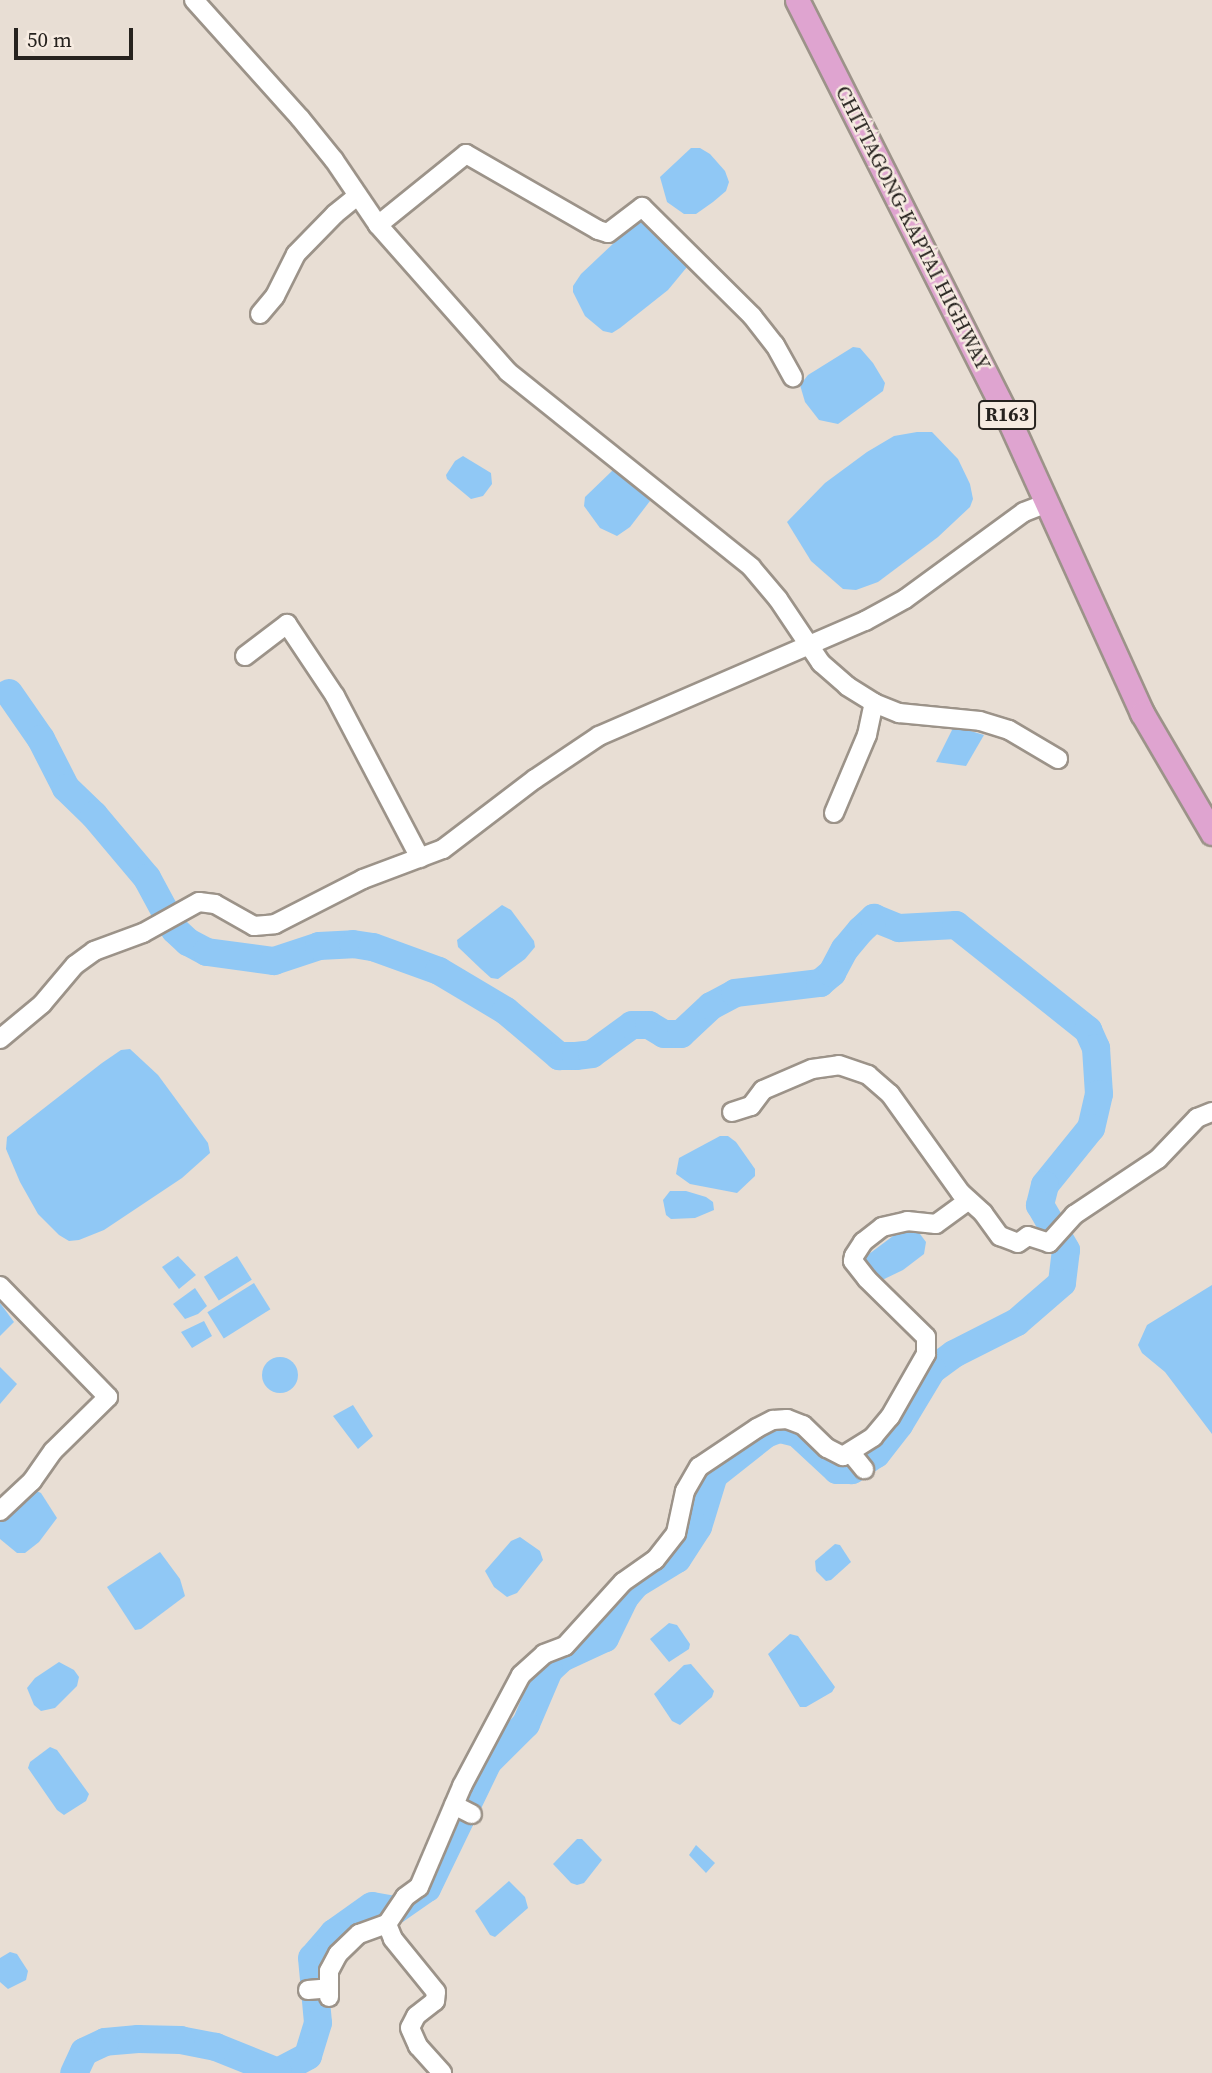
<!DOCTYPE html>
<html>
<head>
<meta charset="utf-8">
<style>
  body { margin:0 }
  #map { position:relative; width:1212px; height:2073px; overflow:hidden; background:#e8ded4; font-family:"Source Serif 4",serif }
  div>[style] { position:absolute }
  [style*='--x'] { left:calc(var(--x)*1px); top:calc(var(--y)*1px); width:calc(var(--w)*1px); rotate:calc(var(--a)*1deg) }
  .water>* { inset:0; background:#90c8f5; transform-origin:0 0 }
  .round { border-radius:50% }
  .river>* { height:28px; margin:-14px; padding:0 14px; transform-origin:14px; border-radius:14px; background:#90c8f5 }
  .roads { filter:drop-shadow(2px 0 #9c9389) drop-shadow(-2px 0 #9c9389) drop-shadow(0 2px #9c9389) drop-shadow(0 -2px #9c9389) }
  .minor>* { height:18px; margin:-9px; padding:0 9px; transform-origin:9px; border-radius:9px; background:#fff }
  .major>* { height:23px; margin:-11.5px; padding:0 11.5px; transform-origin:11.5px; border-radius:11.5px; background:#dfa4d0 }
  span { translate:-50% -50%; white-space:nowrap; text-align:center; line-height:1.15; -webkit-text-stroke:5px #f6ebe1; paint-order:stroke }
  .shield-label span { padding:2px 5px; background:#f6ebe1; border:2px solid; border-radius:5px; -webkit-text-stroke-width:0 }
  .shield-label { font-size:19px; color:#26221e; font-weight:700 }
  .street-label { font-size:21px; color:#26221e }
  .scale { position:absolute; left:14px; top:28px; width:119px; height:32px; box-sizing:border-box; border:4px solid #26221e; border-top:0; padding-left:9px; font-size:21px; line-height:24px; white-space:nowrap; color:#26221e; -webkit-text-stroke:5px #f6ebe1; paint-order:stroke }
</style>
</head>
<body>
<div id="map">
  <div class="water">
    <div style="clip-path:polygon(691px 148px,700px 148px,710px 154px,725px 171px,729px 182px,726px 191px,713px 202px,696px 214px,684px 214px,667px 202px,660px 177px)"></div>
    <div style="clip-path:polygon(643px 221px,652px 223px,688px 263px,687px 267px,668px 290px,620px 328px,612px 333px,603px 331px,585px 316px,573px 292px,573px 286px,581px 274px,634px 224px)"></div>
    <div style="clip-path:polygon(853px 347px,860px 348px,873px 363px,885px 383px,883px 391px,838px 424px,819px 420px,805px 402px,800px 385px,808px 375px)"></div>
    <div style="clip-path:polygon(917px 432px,932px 432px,958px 459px,970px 484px,973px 499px,970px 507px,938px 537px,878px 582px,856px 590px,843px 589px,811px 561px,787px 522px,825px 483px,867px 452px,894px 436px)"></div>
    <div style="clip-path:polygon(463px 456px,491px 473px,492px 484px,483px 496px,471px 499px,447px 479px,446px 475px,455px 461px)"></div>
    <div style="clip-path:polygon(613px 470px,627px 476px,650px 501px,630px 527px,617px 536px,600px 528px,584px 506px,585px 497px)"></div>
    <div style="clip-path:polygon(954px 726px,984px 735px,966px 766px,936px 762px)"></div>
    <div style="clip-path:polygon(502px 905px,511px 910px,534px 941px,535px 947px,525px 959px,498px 979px,491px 978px,481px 969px,458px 947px,457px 940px)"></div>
    <div style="clip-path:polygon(130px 1049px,158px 1075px,208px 1143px,210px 1153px,182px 1178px,104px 1230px,79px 1240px,69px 1241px,59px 1235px,38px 1214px,20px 1182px,6px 1149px,7px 1137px,102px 1063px,121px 1050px)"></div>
    <div style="clip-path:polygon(720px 1136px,728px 1136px,736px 1142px,755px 1169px,755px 1176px,737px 1193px,690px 1184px,676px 1174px,679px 1158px)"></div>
    <div style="clip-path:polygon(670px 1191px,686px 1191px,706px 1197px,713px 1202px,714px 1210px,695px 1218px,671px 1219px,666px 1215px,663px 1200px)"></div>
    <div style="clip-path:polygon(905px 1227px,917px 1230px,926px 1242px,924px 1254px,903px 1270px,878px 1282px,861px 1260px)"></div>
    <div style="clip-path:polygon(178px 1256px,196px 1275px,179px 1289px,162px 1267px)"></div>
    <div style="left:237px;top:1256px;width:28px;height:39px;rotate:58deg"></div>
    <div style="left:254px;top:1283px;width:31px;height:55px;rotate:58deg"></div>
    <div style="clip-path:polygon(1212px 1285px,1212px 1434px,1165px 1372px,1142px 1353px,1138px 1345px,1147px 1325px)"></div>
    <div style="clip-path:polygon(195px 1288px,207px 1306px,198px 1314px,185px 1319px,173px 1304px)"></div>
    <div style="clip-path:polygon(0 1303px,14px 1322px,0 1336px)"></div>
    <div style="clip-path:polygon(204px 1321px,212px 1336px,192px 1348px,181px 1332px)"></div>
    <div class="round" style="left:262px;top:1357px;width:36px;height:36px"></div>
    <div style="clip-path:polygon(0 1367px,17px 1384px,0 1404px)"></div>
    <div style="clip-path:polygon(353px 1405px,373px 1436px,358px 1449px,333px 1416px)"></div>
    <div style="clip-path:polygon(34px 1490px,41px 1493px,57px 1518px,39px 1542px,25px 1553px,17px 1553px,0 1539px,0 1518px)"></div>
    <div style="clip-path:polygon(520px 1537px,540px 1551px,543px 1560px,517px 1593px,507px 1597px,494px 1587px,485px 1571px,511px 1541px)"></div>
    <div style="clip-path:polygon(835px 1544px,840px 1545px,851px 1562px,831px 1580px,826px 1581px,816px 1571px,815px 1561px)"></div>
    <div style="clip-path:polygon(160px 1552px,180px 1579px,185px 1596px,141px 1629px,135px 1630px,107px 1587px)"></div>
    <div style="clip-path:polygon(669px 1623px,677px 1625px,690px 1644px,689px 1649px,669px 1662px,650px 1639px)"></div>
    <div style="clip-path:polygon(790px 1634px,798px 1636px,835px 1687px,832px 1692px,806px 1707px,800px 1707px,797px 1702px,768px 1654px)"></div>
    <div style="clip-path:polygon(59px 1662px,74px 1670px,79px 1677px,77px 1686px,55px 1708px,41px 1711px,34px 1705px,27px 1688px,35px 1678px)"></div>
    <div style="clip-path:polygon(691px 1664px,714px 1691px,712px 1697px,680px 1725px,672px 1721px,654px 1694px,684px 1665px)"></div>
    <div style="clip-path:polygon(50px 1747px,57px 1750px,89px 1794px,86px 1801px,64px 1815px,57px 1810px,28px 1768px,30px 1762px)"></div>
    <div style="clip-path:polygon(577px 1839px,582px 1839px,602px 1860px,584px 1883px,577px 1885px,571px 1883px,553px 1864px)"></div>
    <div style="clip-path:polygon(696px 1845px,715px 1863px,706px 1873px,689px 1855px)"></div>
    <div style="clip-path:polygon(509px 1881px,525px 1897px,528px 1908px,495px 1937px,490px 1935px,475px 1911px)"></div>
    <div style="clip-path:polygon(10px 1952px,17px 1954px,28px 1971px,26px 1980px,8px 1989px,0 1982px,0 1958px)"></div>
  </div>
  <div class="river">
    <div style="--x:9;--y:693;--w:56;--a:55.2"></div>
    <div style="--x:41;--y:739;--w:55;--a:63"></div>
    <div style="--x:66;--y:788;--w:39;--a:44"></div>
    <div style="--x:94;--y:815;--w:82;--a:49.9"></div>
    <div style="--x:147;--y:878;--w:59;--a:61.7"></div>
    <div style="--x:175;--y:930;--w:18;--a:43"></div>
    <div style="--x:188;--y:942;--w:21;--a:28"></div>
    <div style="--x:207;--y:952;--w:68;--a:7.7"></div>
    <div style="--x:274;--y:961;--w:47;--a:-18.4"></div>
    <div style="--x:319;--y:946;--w:34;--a:-3"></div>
    <div style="--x:353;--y:944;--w:20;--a:9"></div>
    <div style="--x:373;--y:947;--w:70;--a:20"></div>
    <div style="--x:439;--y:971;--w:78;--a:30.8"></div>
    <div style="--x:506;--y:1011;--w:70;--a:40.3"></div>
    <div style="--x:559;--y:1056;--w:17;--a:0"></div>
    <div style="--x:576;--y:1056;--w:16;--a:-7"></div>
    <div style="--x:592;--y:1054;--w:49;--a:-35.9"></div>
    <div style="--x:632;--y:1025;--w:17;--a:0"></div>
    <div style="--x:649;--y:1025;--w:17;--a:31"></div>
    <div style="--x:664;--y:1034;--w:17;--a:0"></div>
    <div style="--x:681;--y:1034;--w:41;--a:-43"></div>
    <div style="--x:711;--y:1006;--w:27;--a:-28"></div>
    <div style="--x:735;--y:993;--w:86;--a:-6.7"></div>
    <div style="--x:820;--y:983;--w:16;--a:-40"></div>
    <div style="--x:832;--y:973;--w:27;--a:-62"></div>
    <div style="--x:845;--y:949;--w:25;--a:-50"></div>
    <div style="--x:861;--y:930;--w:18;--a:-43"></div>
    <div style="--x:874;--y:918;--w:27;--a:22"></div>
    <div style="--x:899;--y:928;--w:57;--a:-3"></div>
    <div style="--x:956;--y:925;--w:169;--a:38.5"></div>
    <div style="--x:1088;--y:1030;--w:20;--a:66"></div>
    <div style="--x:1096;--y:1048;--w:46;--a:86.3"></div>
    <div style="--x:1099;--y:1094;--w:35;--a:103"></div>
    <div style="--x:1091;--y:1128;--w:73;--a:128.9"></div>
    <div style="--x:1045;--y:1185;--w:21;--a:104"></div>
    <div style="--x:1040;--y:1205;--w:52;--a:60"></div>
    <div style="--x:1066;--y:1250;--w:33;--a:97"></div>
    <div style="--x:1062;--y:1283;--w:60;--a:139.1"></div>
    <div style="--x:1017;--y:1322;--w:71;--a:153.1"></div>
    <div style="--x:954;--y:1354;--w:27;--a:144"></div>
    <div style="--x:932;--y:1370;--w:64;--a:121"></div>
    <div style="--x:899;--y:1425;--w:37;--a:128"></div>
    <div style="--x:876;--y:1454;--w:29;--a:146"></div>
    <div style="--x:852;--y:1470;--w:15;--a:180"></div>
    <div style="--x:837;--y:1470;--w:54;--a:-137.2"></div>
    <div style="--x:797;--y:1433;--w:18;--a:-167"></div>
    <div style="--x:779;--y:1429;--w:14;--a:159"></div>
    <div style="--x:766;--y:1434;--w:66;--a:141.7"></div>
    <div style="--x:714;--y:1475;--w:54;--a:107.1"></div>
    <div style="--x:698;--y:1527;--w:38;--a:123"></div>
    <div style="--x:677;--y:1559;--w:48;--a:148.6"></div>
    <div style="--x:636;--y:1584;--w:17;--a:130"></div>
    <div style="--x:625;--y:1597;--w:46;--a:116"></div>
    <div style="--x:605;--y:1638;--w:47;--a:155.1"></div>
    <div style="--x:562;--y:1658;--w:18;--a:137"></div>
    <div style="--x:549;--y:1670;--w:59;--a:113.1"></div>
    <div style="--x:526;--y:1724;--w:54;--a:135"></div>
    <div style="--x:488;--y:1762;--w:140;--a:115.8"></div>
    <div style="--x:427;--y:1888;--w:39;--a:145"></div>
    <div style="--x:395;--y:1910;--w:23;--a:-170"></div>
    <div style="--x:372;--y:1906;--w:47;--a:144.6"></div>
    <div style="--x:334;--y:1933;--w:33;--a:131"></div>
    <div style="--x:312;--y:1958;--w:65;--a:84.7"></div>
    <div style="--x:318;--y:2023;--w:34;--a:107"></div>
    <div style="--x:308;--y:2056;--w:34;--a:152"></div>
    <div style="--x:278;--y:2072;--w:67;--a:-158"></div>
    <div style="--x:216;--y:2047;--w:36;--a:-169"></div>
    <div style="--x:181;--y:2040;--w:43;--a:-178.7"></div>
    <div style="--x:138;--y:2039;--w:33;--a:175"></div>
    <div style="--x:105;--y:2042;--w:23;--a:155"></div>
    <div style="--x:84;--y:2052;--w:23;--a:115"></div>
  </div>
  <div class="roads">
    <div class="minor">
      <div style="--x:194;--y:0;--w:159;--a:48.1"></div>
      <div style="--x:300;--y:118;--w:54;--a:51"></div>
      <div style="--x:334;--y:160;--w:78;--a:55.9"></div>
      <div style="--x:378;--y:225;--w:196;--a:48.5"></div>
      <div style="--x:508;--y:372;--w:312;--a:38.7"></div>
      <div style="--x:751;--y:567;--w:42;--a:49.8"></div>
      <div style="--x:778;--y:599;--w:77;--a:56.1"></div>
      <div style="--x:821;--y:663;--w:35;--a:41"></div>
      <div style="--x:847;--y:686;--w:32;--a:32"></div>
      <div style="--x:874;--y:703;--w:27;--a:22"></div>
      <div style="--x:899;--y:713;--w:81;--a:5.6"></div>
      <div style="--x:980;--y:721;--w:30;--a:17"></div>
      <div style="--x:1009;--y:730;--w:57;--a:30.6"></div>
      <div style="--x:378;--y:225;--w:113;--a:-38.9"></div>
      <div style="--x:466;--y:154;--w:152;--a:29.9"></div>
      <div style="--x:598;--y:230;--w:10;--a:17"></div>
      <div style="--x:608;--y:233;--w:43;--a:-37.4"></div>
      <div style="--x:642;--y:207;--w:155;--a:44.7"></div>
      <div style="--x:752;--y:316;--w:37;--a:52"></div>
      <div style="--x:775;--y:345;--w:37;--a:61"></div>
      <div style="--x:260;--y:314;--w:23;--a:-50"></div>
      <div style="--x:275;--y:296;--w:47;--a:-63.4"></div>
      <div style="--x:296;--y:254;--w:56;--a:-45.7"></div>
      <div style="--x:335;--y:214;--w:28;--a:-39"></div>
      <div style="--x:245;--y:656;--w:53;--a:-37.3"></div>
      <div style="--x:287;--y:624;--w:87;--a:56.3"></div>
      <div style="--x:335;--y:696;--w:183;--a:62.3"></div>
      <div style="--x:834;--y:813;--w:85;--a:-67.1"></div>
      <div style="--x:867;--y:735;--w:33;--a:-78"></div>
      <div style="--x:0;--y:1039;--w:55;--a:-39.8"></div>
      <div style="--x:42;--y:1004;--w:51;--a:-49.8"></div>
      <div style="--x:75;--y:965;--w:24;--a:-36"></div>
      <div style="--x:94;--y:951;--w:52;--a:-20.2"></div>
      <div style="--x:143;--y:933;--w:64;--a:-29"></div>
      <div style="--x:199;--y:902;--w:16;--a:7"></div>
      <div style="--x:215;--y:904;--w:45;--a:29.4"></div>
      <div style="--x:254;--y:926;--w:21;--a:-5"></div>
      <div style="--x:275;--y:924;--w:99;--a:-27.1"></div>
      <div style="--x:363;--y:879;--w:85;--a:-20.6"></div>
      <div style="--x:443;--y:849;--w:116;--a:-37.3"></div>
      <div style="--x:535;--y:779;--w:77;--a:-33.9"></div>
      <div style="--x:599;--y:736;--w:290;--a:-23.4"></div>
      <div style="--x:865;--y:621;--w:46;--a:-28.8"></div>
      <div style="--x:905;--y:599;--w:147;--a:-36.2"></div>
      <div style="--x:1024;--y:512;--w:26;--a:-21"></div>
      <div style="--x:732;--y:1112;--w:20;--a:-18"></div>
      <div style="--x:751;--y:1106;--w:20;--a:-53"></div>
      <div style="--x:763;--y:1090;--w:53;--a:-23.2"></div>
      <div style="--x:812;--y:1069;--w:27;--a:-8"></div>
      <div style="--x:839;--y:1065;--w:31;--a:19"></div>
      <div style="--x:868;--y:1075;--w:29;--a:41"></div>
      <div style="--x:890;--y:1094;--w:122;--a:54.4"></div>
      <div style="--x:961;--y:1193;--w:30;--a:42"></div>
      <div style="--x:983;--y:1213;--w:29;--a:54"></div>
      <div style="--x:1000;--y:1236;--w:19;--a:21"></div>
      <div style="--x:1018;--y:1243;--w:12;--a:-35"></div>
      <div style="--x:1028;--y:1236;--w:22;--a:18"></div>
      <div style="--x:1049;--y:1243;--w:38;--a:-48"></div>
      <div style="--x:1074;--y:1215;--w:101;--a:-33.7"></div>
      <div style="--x:1158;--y:1159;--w:57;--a:-46.4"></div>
      <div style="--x:1197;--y:1118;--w:16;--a:-22"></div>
      <div style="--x:0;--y:1286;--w:155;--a:45.8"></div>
      <div style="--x:108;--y:1397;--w:77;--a:135.5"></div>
      <div style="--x:53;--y:1451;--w:37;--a:125"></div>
      <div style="--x:32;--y:1481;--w:44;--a:136.8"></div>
      <div style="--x:851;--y:1453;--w:21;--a:51"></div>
      <div style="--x:454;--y:1805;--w:20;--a:27"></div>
      <div style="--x:387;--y:1924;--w:16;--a:68"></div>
      <div style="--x:393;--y:1939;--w:68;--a:50.9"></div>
      <div style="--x:436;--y:1992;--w:9;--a:96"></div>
      <div style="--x:435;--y:2001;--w:24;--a:142"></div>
      <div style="--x:416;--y:2016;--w:13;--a:117"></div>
      <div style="--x:410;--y:2028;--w:20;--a:66"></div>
      <div style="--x:418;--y:2046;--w:36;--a:48"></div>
      <div style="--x:308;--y:1990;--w:21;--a:-5"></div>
      <div style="--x:329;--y:1997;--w:26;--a:-90"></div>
      <div style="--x:329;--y:1971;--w:19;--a:-62"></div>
      <div style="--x:338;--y:1954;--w:29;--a:-44"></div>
      <div style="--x:359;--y:1934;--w:30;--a:-20"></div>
      <div style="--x:387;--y:1924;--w:32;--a:-56"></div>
      <div style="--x:405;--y:1897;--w:17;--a:-36"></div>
      <div style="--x:419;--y:1887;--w:110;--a:-66.9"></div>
      <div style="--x:462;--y:1786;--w:126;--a:-62"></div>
      <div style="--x:521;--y:1675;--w:31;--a:-42"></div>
      <div style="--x:544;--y:1654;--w:22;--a:-21"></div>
      <div style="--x:565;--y:1646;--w:86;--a:-47.8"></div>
      <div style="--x:623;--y:1582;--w:39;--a:-35"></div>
      <div style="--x:655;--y:1560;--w:34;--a:-52"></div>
      <div style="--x:676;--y:1533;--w:43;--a:-77.9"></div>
      <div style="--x:685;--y:1491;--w:28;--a:-60"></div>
      <div style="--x:699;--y:1467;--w:70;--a:-33.9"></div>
      <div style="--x:757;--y:1428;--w:18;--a:-27"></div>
      <div style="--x:773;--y:1420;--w:14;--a:-4"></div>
      <div style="--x:787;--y:1419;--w:17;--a:21"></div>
      <div style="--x:803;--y:1425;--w:33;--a:44"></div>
      <div style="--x:827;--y:1448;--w:18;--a:27"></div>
      <div style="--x:843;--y:1456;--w:36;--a:-32"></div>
      <div style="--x:873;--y:1437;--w:26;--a:-50"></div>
      <div style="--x:890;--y:1417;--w:73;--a:-60.3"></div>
      <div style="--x:926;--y:1354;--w:17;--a:-90"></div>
      <div style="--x:926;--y:1337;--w:83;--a:-135.5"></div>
      <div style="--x:867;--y:1279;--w:23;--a:-128"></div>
      <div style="--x:853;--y:1261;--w:5;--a:-79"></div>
      <div style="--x:854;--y:1256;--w:17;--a:-57"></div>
      <div style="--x:863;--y:1242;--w:24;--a:-38"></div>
      <div style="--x:882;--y:1227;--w:26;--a:-13"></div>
      <div style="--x:907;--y:1221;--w:29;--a:6"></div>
      <div style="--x:936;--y:1224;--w:39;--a:-36"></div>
    </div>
    <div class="major">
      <div style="--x:797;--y:0;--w:461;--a:63.2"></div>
      <div style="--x:1005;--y:411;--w:332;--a:65.6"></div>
      <div style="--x:1142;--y:713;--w:139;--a:59.7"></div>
    </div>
  </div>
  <div class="shield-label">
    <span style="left:1007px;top:415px">R163</span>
  </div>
  <div class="street-label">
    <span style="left:913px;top:228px;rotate:63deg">CHITTAGONG-KAPTAI HIGHWAY</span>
  </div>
  <div class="scale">50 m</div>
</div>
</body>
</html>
